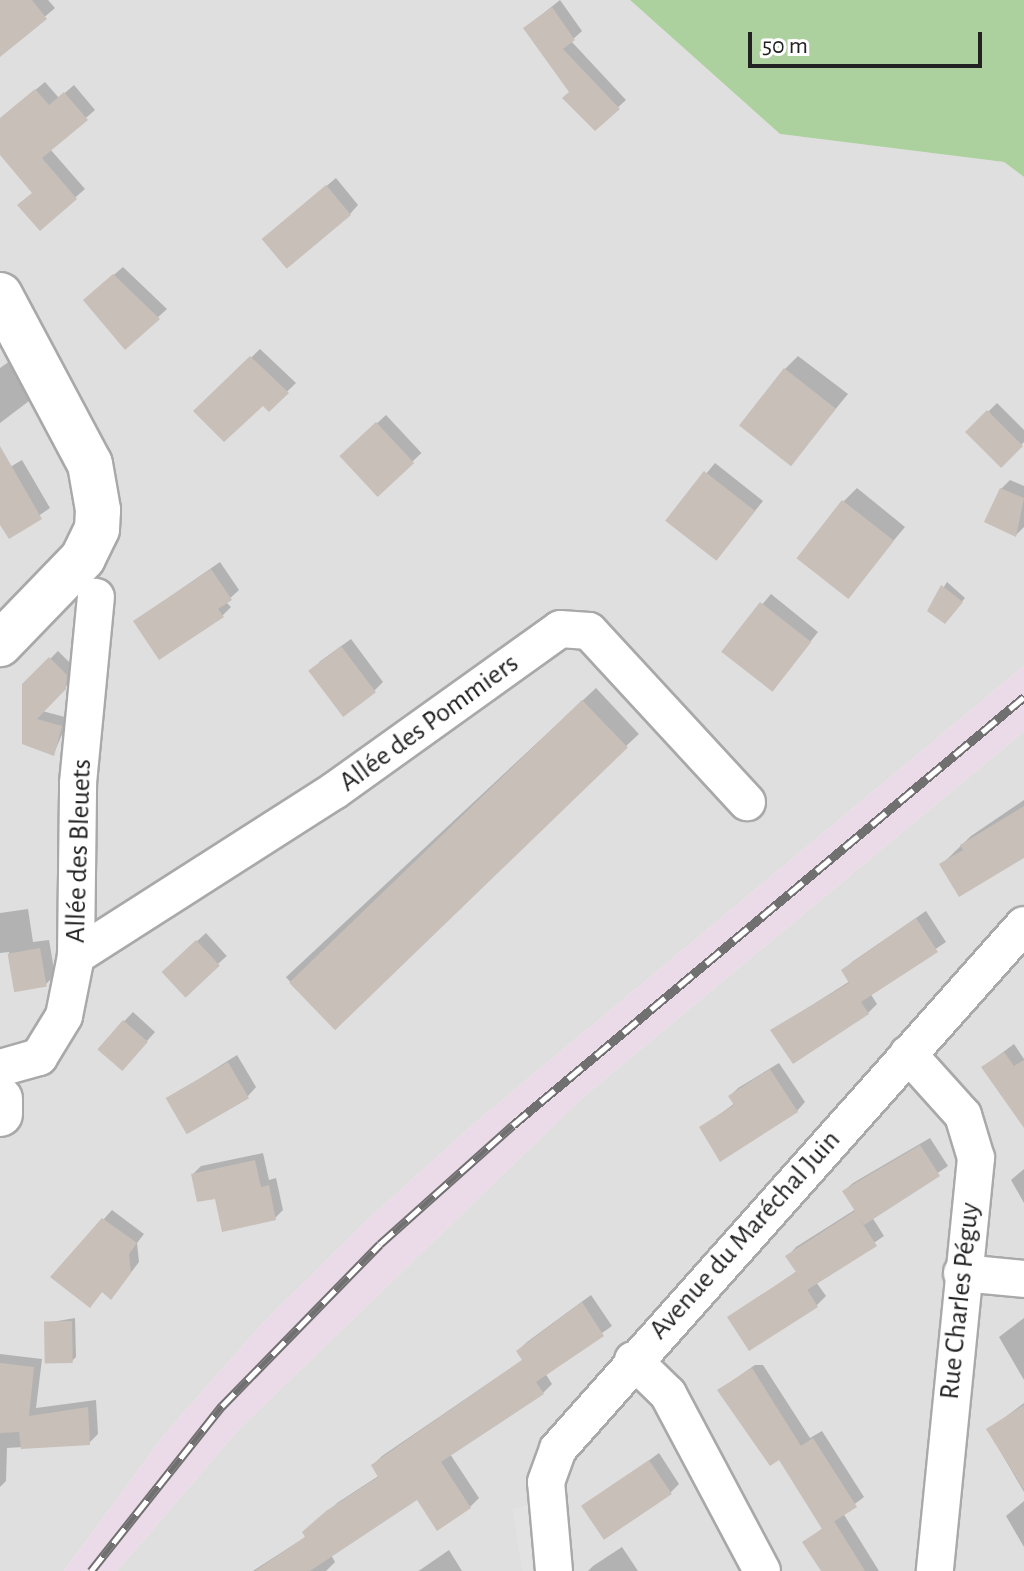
<!DOCTYPE html>
<html>
<head>
<meta charset="utf-8">
<style>
  body { margin:0 }
  #map { position:relative; width:1024px; height:1571px; overflow:hidden; background:#f2efe9; font-family:"Alegreya Sans",sans-serif }
  div>[style] { position:absolute }
  [style*='--x'] { left:calc(var(--x)*1px); top:calc(var(--y)*1px); width:calc(var(--w)*1px); rotate:calc(var(--a)*1deg) }
  .residential>* { inset:0; background:#e0dfdf }
  .industrial>* { inset:0; background:#ebdbe8 }
  .forest>* { inset:0; background:#add19e }
  .parking>* { inset:0; background:#e2e2e2; transform-origin:0 0 }
  .shadow>* { inset:0; background:#0003; transform-origin:0 0 }
  .building>* { inset:0; background:#c7bfb8; transform-origin:0 0 }
  .roads { filter:drop-shadow(2px 0 #a9a9a9) drop-shadow(-2px 0 #a9a9a9) drop-shadow(0 2px #a9a9a9) drop-shadow(0 -2px #a9a9a9) }
  .minor>* { height:36px; margin:-18px; padding:0 18px; transform-origin:18px; border-radius:18px; background:#fff }
  .tertiary>* { height:44px; margin:-22px; padding:0 22px; transform-origin:22px; border-radius:22px; background:#fff }
  .rail>* { height:9px; margin-top:-4.5px; transform-origin:0; background:repeating-linear-gradient(90deg,#fff 0 18px,#707070 0 36px); box-sizing:border-box; border-block:2px solid #707070 }
  span { translate:-50% -50%; white-space:nowrap; text-align:center; line-height:1.15; -webkit-text-stroke:7px #fff; paint-order:stroke }
  .street-label { font-size:28px; color:#222 }
  .scale { position:absolute; left:748px; top:32px; width:234px; height:36px; box-sizing:border-box; border:4px solid #222; border-top:0; padding-left:10px; font-size:24px; line-height:28px; white-space:nowrap; color:#222; -webkit-text-stroke:6px #fff; paint-order:stroke }
</style>
</head>
<body>
<div id="map">
  <div class="residential">
    <div style="clip-path:polygon(0 0,630px 0,780px 134px,1004px 162px,1024px 177px,1024px 666px,476px 1122px,365px 1222px,261px 1325px,165px 1434px,64px 1571px,0 1571px)"></div>
    <div style="clip-path:polygon(1024px 731px,1024px 1571px,117px 1571px,238px 1430px,583px 1097px)"></div>
  </div>
  <div class="industrial">
    <div style="clip-path:polygon(1024px 666px,1024px 731px,583px 1097px,238px 1430px,117px 1571px,64px 1571px,165px 1434px,261px 1325px,365px 1222px,476px 1122px)"></div>
  </div>
  <div class="forest">
    <div style="clip-path:polygon(630px 0,1024px 0,1024px 177px,1004px 162px,780px 134px)"></div>
  </div>
  <div class="parking">
    <div style="left:532px;top:1505px;width:67px;height:20px;rotate:81deg"></div>
  </div>
  <div class="shadow">
    <div style="clip-path:polygon(3px 0,48px 0,55px 8px,0 55px)"></div>
    <div style="clip-path:polygon(560px 0,582px 31px,571px 41px,626px 100px,595px 128px,525px 28px)"></div>
    <div style="clip-path:polygon(45px 82px,59px 98px,74px 85px,95px 110px,50px 149px,85px 189px,40px 228px,34px 192px,0 152px,0 119px)"></div>
    <div style="clip-path:polygon(336px 178px,358px 205px,350px 214px,273px 231px)"></div>
    <div style="clip-path:polygon(123px 267px,167px 309px,125px 347px,94px 292px)"></div>
    <div style="clip-path:polygon(260px 349px,296px 383px,269px 409px,263px 403px,196px 411px)"></div>
    <div style="clip-path:polygon(798px 356px,848px 394px,790px 464px,785px 369px)"></div>
    <div style="clip-path:polygon(10px 361px,33px 398px,0 423px,0 368px)"></div>
    <div style="clip-path:polygon(997px 403px,1024px 430px,1024px 442px,1002px 464px,968px 432px)"></div>
    <div style="left:386px;top:415px;width:52px;height:61px;rotate:47deg"></div>
    <div style="clip-path:polygon(22px 460px,50px 508px,9px 536px,0 521px,0 473px)"></div>
    <div style="clip-path:polygon(715px 463px,763px 501px,724px 549px,668px 520px)"></div>
    <div style="clip-path:polygon(1010px 480px,1024px 486px,1024px 527px,1016px 535px,1001px 489px)"></div>
    <div style="clip-path:polygon(857px 488px,905px 527px,847px 596px,843px 502px)"></div>
    <div style="clip-path:polygon(220px 562px,239px 590px,226px 602px,231px 607px,222px 616px,135px 621px)"></div>
    <div style="clip-path:polygon(947px 582px,965px 598px,949px 617px,929px 611px)"></div>
    <div style="clip-path:polygon(771px 594px,818px 632px,780px 680px,723px 651px)"></div>
    <div style="clip-path:polygon(351px 639px,383px 682px,374px 691px,319px 662px)"></div>
    <div style="clip-path:polygon(58px 651px,74px 667px,73px 679px,42px 711px,69px 718px,54px 753px,24px 742px,24px 685px)"></div>
    <div style="left:596px;top:688px;width:63px;height:424px;rotate:47deg"></div>
    <div style="clip-path:polygon(1024px 800px,1024px 855px,941px 865px,971px 836px)"></div>
    <div style="clip-path:polygon(28px 909px,33px 942px,49px 940px,55px 975px,46px 984px,14px 989px,9px 952px,0 953px,0 913px)"></div>
    <div style="clip-path:polygon(926px 911px,946px 942px,870px 993px,877px 1004px,868px 1013px,773px 1030px,850px 981px,844px 970px,852px 962px)"></div>
    <div style="left:206px;top:933px;width:31px;height:57px;rotate:48deg"></div>
    <div style="clip-path:polygon(133px 1012px,155px 1032px,130px 1060px,99px 1048px)"></div>
    <div style="clip-path:polygon(1014px 1044px,1024px 1059px,1024px 1125px,983px 1067px)"></div>
    <div style="clip-path:polygon(237px 1055px,256px 1087px,248px 1096px,169px 1098px)"></div>
    <div style="clip-path:polygon(779px 1063px,805px 1102px,797px 1111px,701px 1128px,735px 1103px,730px 1096px,738px 1088px)"></div>
    <div style="clip-path:polygon(930px 1138px,948px 1166px,872px 1217px,884px 1236px,816px 1282px,826px 1296px,817px 1305px,750px 1349px,730px 1317px,797px 1271px,788px 1256px,796px 1247px,856px 1209px,844px 1191px,853px 1183px)"></div>
    <div style="clip-path:polygon(263px 1153px,269px 1180px,276px 1178px,283px 1210px,275px 1218px,217px 1196px,193px 1174px,201px 1166px)"></div>
    <div style="clip-path:polygon(1024px 1169px,1024px 1203px,1011px 1180px)"></div>
    <div style="clip-path:polygon(112px 1210px,144px 1234px,137px 1243px,139px 1262px,119px 1288px,103px 1291px,90px 1305px,53px 1276px)"></div>
    <div style="clip-path:polygon(591px 1295px,612px 1326px,545px 1373px,552px 1384px,543px 1393px,450px 1454px,479px 1498px,470px 1507px,418px 1498px,331px 1555px,335px 1562px,326px 1571px,253px 1571px,307px 1536px,337px 1503px,380px 1475px,373px 1465px,382px 1456px,524px 1359px,518px 1351px,527px 1342px)"></div>
    <div style="clip-path:polygon(75px 1318px,76px 1357px,72px 1361px,46px 1323px)"></div>
    <div style="clip-path:polygon(1024px 1318px,1024px 1380px,999px 1337px)"></div>
    <div style="clip-path:polygon(0 1354px,42px 1359px,36px 1408px,96px 1400px,98px 1434px,89px 1443px,7px 1448px,6px 1481px,0 1487px)"></div>
    <div style="clip-path:polygon(755px 1365px,763px 1365px,810px 1438px,822px 1431px,864px 1497px,843px 1513px,879px 1571px,822px 1571px,805px 1542px,824px 1527px,779px 1457px,719px 1390px)"></div>
    <div style="clip-path:polygon(1024px 1403px,1024px 1492px,988px 1430px)"></div>
    <div style="clip-path:polygon(659px 1453px,679px 1484px,670px 1493px,585px 1508px)"></div>
    <div style="clip-path:polygon(1024px 1501px,1024px 1547px,1006px 1516px)"></div>
    <div style="clip-path:polygon(622px 1547px,638px 1571px,588px 1571px,593px 1566px)"></div>
    <div style="clip-path:polygon(449px 1550px,462px 1571px,418px 1571px,420px 1570px)"></div>
  </div>
  <div class="building">
    <div style="clip-path:polygon(0 0,32px 0,47px 19px,0 57px)"></div>
    <div style="clip-path:polygon(552px 7px,575px 40px,563px 49px,620px 109px,595px 131px,562px 98px,569px 92px,523px 28px)"></div>
    <div style="clip-path:polygon(35px 89px,49px 105px,64px 92px,88px 120px,42px 158px,77px 199px,40px 231px,17px 205px,32px 193px,0 155px,0 118px)"></div>
    <div style="left:326px;top:185px;width:39px;height:84px;rotate:50deg"></div>
    <div style="clip-path:polygon(113px 274px,160px 319px,125px 350px,83px 300px)"></div>
    <div style="clip-path:polygon(250px 356px,289px 393px,269px 412px,263px 406px,224px 442px,193px 411px)"></div>
    <div style="left:784px;top:368px;width:66px;height:73px;rotate:38deg"></div>
    <div style="left:987px;top:410px;width:51px;height:31px;rotate:45deg"></div>
    <div style="left:376px;top:422px;width:56px;height:50px;rotate:47deg"></div>
    <div style="clip-path:polygon(0 446px,42px 519px,9px 539px,0 525px)"></div>
    <div style="left:704px;top:471px;width:65px;height:63px;rotate:38deg"></div>
    <div style="clip-path:polygon(1000px 488px,1024px 498px,1016px 537px,984px 522px)"></div>
    <div style="left:842px;top:500px;width:66px;height:74px;rotate:38deg"></div>
    <div style="clip-path:polygon(211px 569px,232px 600px,218px 609px,224px 617px,159px 660px,133px 621px)"></div>
    <div style="clip-path:polygon(941px 585px,963px 602px,945px 624px,927px 611px)"></div>
    <div style="left:760px;top:602px;width:65px;height:63px;rotate:38deg"></div>
    <div style="left:341px;top:646px;width:58px;height:41px;rotate:53deg"></div>
    <div style="clip-path:polygon(49px 657px,67px 675px,66px 689px,37px 719px,62px 726px,54px 756px,22px 744px,22px 684px)"></div>
    <div style="left:582px;top:700px;width:66px;height:407px;rotate:46deg"></div>
    <div style="clip-path:polygon(1024px 806px,1024px 858px,959px 897px,939px 864px,963px 850px,960px 845px)"></div>
    <div style="clip-path:polygon(916px 918px,938px 952px,861px 1002px,869px 1014px,793px 1064px,770px 1030px,849px 983px,841px 970px)"></div>
    <div style="left:196px;top:940px;width:35px;height:47px;rotate:47deg"></div>
    <div style="left:40px;top:948px;width:39px;height:33px;rotate:80deg"></div>
    <div style="left:123px;top:1020px;width:33px;height:39px;rotate:41deg"></div>
    <div style="clip-path:polygon(1004px 1052px,1014px 1066px,1024px 1060px,1024px 1128px,981px 1067px)"></div>
    <div style="left:228px;top:1062px;width:42px;height:72px;rotate:60deg"></div>
    <div style="clip-path:polygon(770px 1069px,798px 1112px,720px 1162px,699px 1127px,734px 1105px,728px 1096px)"></div>
    <div style="clip-path:polygon(920px 1145px,940px 1176px,864px 1225px,859px 1218px,877px 1246px,807px 1290px,797px 1273px,818px 1307px,749px 1351px,727px 1317px,796px 1272px,785px 1256px,855px 1211px,842px 1191px)"></div>
    <div style="clip-path:polygon(255px 1160px,261px 1187px,269px 1185px,276px 1220px,222px 1232px,215px 1199px,197px 1202px,191px 1174px)"></div>
    <div style="clip-path:polygon(102px 1218px,137px 1243px,129px 1254px,131px 1273px,111px 1300px,102px 1292px,90px 1308px,50px 1277px)"></div>
    <div style="clip-path:polygon(582px 1302px,604px 1336px,536px 1382px,544px 1394px,441px 1462px,471px 1508px,437px 1531px,417px 1500px,310px 1571px,255px 1571px,305px 1537px,302px 1532px,326px 1511px,378px 1477px,371px 1465px,522px 1360px,516px 1351px)"></div>
    <div style="left:72px;top:1321px;width:42px;height:28px;rotate:89deg"></div>
    <div style="clip-path:polygon(0 1363px,34px 1367px,29px 1416px,88px 1407px,90px 1445px,21px 1449px,19px 1432px,0 1433px)"></div>
    <div style="clip-path:polygon(752px 1368px,801px 1446px,813px 1438px,857px 1507px,822px 1529px,779px 1460px,770px 1466px,717px 1390px)"></div>
    <div style="clip-path:polygon(1024px 1405px,1024px 1490px,986px 1429px)"></div>
    <div style="left:649px;top:1460px;width:41px;height:82px;rotate:56deg"></div>
    <div style="clip-path:polygon(834px 1521px,865px 1571px,821px 1571px,802px 1542px)"></div>
  </div>
  <div class="roads">
    <div class="minor">
      <div style="--x:76;--y:956;--w:306;--a:-32.6"></div>
      <div style="--x:334;--y:791;--w:278;--a:-35.6"></div>
      <div style="--x:560;--y:629;--w:29;--a:4"></div>
      <div style="--x:589;--y:631;--w:233;--a:47.3"></div>
      <div style="--x:908;--y:1054;--w:82;--a:48"></div>
      <div style="--x:963;--y:1115;--w:45;--a:73.2"></div>
      <div style="--x:976;--y:1158;--w:415;--a:95.7"></div>
      <div style="--x:0;--y:1068;--w:41;--a:-15.8"></div>
      <div style="--x:39;--y:1057;--w:48;--a:-58.6"></div>
      <div style="--x:64;--y:1016;--w:61;--a:-78.7"></div>
      <div style="--x:76;--y:956;--w:173;--a:-89.3"></div>
      <div style="--x:78;--y:783;--w:187;--a:-84.5"></div>
      <div style="--x:962;--y:1273;--w:62;--a:5.5"></div>
      <div style="--x:633;--y:1360;--w:49;--a:44.2"></div>
      <div style="--x:668;--y:1394;--w:200;--a:62"></div>
      <div style="--x:554;--y:1571;--w:89;--a:-95.1"></div>
      <div style="--x:546;--y:1482;--w:35;--a:-70"></div>
      <div style="--x:558;--y:1449;--w:701;--a:-48.35"></div>
    </div>
    <div class="tertiary">
      <div style="--x:0;--y:295;--w:191;--a:62"></div>
      <div style="--x:90;--y:464;--w:47;--a:80.1"></div>
      <div style="--x:98;--y:510;--w:19;--a:93"></div>
      <div style="--x:97;--y:529;--w:32;--a:116"></div>
      <div style="--x:83;--y:558;--w:120;--a:134"></div>
      <div style="--x:0;--y:1099;--w:15;--a:90"></div>
    </div>
  </div>
  <div class="rail">
    <div style="--x:91;--y:1571;--w:211;--a:-51.6"></div>
    <div style="--x:222;--y:1406;--w:226;--a:-45.7"></div>
    <div style="--x:380;--y:1244;--w:178;--a:-41.8"></div>
    <div style="--x:513;--y:1125;--w:667;--a:-39.95"></div>
  </div>
  <div class="street-label">
    <span style="left:429px;top:723px;rotate:-36deg">Allée des Pommiers</span>
    <span style="left:79px;top:851px;rotate:-88deg">Allée des Bleuets</span>
    <span style="left:745px;top:1235px;rotate:-48deg">Avenue du Maréchal Juin</span>
    <span style="left:960px;top:1301px;rotate:-84deg">Rue Charles Péguy</span>
  </div>
  <div class="scale">50 m</div>
</div>
</body>
</html>
